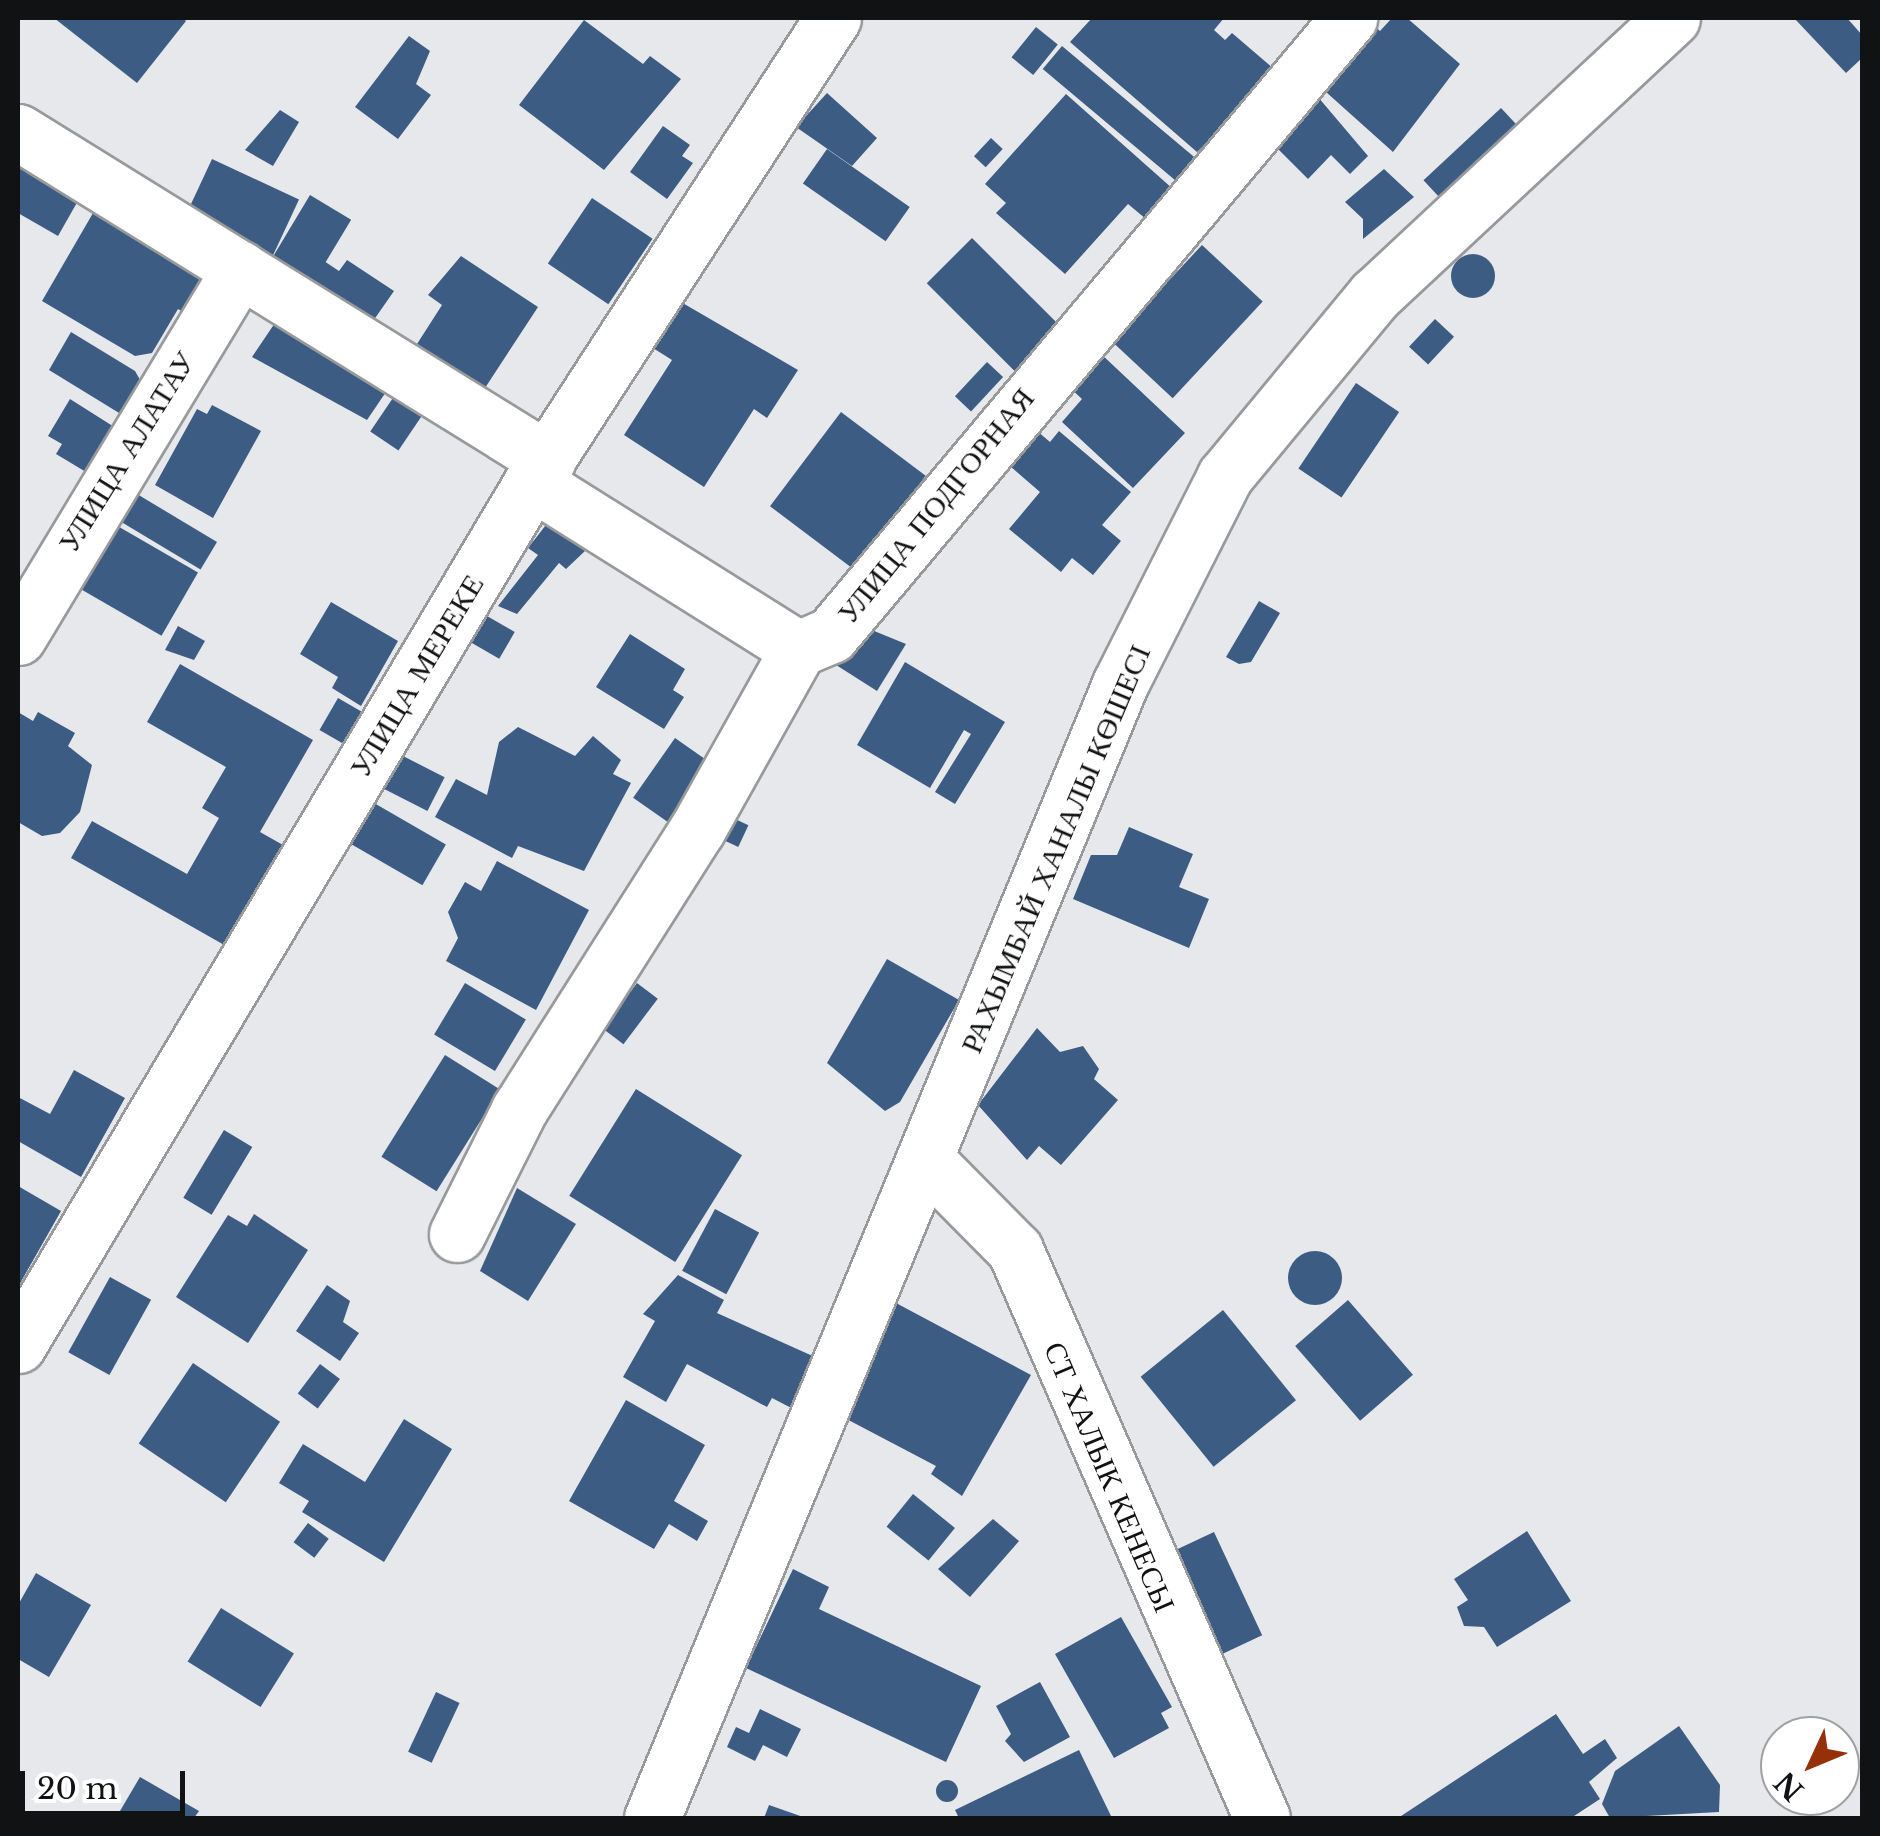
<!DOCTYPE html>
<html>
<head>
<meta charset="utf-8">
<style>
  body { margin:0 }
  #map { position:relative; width:1880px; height:1836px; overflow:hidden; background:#e6e8eb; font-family:"Libre Baskerville",serif }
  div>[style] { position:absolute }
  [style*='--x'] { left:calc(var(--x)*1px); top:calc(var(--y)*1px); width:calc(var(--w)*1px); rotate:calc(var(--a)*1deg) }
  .building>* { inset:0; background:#3d5c84; transform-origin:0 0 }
  .round { border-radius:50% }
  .roads { filter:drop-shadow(2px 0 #97999b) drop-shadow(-2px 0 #97999b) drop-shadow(0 2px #97999b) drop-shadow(0 -2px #97999b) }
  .minor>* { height:55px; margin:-27.5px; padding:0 27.5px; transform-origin:27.5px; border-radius:27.5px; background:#fff }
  span { translate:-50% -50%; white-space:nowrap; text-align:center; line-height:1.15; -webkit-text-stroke:10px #fff; paint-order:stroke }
  .street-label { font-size:30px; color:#111213 }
  .frame { position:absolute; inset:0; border:20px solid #111213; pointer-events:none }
  .north { position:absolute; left:1760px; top:1716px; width:100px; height:100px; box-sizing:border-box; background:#fff; border:2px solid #a0a0a1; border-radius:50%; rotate:226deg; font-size:28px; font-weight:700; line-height:40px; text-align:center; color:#111213 }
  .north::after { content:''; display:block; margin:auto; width:35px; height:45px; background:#963009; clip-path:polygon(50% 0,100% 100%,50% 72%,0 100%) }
  .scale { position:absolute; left:20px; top:1771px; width:165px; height:45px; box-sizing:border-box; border:5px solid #111213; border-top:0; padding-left:12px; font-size:30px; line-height:35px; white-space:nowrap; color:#111213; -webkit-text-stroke:8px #fff; paint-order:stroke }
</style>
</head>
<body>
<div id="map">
  <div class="building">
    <div style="clip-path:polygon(54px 18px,182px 18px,186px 21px,137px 83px)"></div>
    <div style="clip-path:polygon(1092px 18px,1224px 18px,1214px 30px,1225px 40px,1232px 33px,1280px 74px,1197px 152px,1070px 42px)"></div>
    <div style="clip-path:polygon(1392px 18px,1407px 18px,1460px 64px,1393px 152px,1326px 92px,1374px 26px,1380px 31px)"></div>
    <div style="clip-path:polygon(1794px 18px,1847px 18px,1862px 35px,1862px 58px,1846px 73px)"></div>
    <div style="clip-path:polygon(584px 20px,643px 64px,650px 56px,681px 79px,604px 170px,519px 105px)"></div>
    <div style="left:1036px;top:27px;width:28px;height:39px;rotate:39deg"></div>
    <div style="clip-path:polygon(409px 36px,430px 51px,416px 84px,431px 95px,398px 139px,355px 107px)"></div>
    <div style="left:1062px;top:46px;width:178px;height:30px;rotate:40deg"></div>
    <div style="clip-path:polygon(827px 93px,877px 138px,852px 166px,796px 127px)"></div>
    <div style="clip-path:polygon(1066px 94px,1173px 189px,1146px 219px,1128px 204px,1065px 274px,996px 213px,1006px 203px,985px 184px)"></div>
    <div style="clip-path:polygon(1318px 97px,1368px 156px,1350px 174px,1331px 155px,1308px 179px,1273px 144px)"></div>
    <div style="left:1501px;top:108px;width:25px;height:106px;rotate:47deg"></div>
    <div style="clip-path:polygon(280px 110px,299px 122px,273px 166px,245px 150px)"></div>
    <div style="clip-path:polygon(663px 126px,690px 145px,682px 156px,693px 163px,667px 199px,630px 172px)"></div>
    <div style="left:991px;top:138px;width:16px;height:25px;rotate:43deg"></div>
    <div style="left:827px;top:149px;width:101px;height:42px;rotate:35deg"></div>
    <div style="clip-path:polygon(18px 155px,83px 192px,58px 236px,18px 213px)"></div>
    <div style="left:212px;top:159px;width:96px;height:64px;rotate:25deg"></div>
    <div style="clip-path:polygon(1384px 169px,1414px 197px,1363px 239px,1363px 219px,1345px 202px)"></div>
    <div style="left:310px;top:195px;width:48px;height:80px;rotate:31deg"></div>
    <div style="left:592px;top:198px;width:73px;height:79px;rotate:34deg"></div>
    <div style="clip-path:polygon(100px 201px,222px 272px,194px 319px,178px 309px,152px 353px,135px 356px,42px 301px)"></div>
    <div style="left:972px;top:238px;width:126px;height:64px;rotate:45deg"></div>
    <div style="left:1202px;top:245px;width:83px;height:132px;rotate:43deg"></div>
    <div class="round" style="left:1451px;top:254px;width:44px;height:44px"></div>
    <div style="clip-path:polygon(461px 256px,538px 307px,485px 388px,417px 344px,442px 305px,428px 295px)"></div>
    <div style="clip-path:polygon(347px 260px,394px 291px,371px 324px,309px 283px,324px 261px,339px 271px)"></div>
    <div style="clip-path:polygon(674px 298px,798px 370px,767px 418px,754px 409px,704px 487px,624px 435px,672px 360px,645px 343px)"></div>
    <div style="clip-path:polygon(281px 314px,390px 386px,367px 420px,252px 357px)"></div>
    <div style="left:1435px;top:319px;width:26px;height:38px;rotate:43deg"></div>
    <div style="clip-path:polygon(71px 332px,135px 371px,143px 385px,124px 416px,49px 370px)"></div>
    <div style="clip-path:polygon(1099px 352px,1185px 433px,1133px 488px,1062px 422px,1082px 399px,1068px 386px)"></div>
    <div style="left:987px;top:362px;width:22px;height:47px;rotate:43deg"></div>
    <div style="left:1356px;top:383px;width:52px;height:103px;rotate:34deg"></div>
    <div style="left:401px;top:386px;width:34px;height:55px;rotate:34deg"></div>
    <div style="clip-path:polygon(70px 399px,119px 430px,91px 475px,56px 454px,62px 444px,48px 436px)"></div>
    <div style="clip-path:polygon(212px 405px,261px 431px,213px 518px,155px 485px,197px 409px,207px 414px)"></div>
    <div style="left:841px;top:412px;width:106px;height:118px;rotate:37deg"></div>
    <div style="clip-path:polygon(1030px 425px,1050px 442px,1059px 431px,1131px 492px,1102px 525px,1121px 541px,1093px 575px,1072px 558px,1061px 572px,1009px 529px,1040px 492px,1002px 459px)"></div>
    <div style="left:127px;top:488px;width:105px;height:32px;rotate:31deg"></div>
    <div style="clip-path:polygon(549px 521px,585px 551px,566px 569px,559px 563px,517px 614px,498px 606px,538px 555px,528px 548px)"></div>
    <div style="left:114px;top:524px;width:97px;height:73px;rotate:30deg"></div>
    <div style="clip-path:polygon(1259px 601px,1280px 613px,1251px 662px,1239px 664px,1226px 657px)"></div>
    <div style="clip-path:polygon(331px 602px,398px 641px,361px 706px,332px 688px,338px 677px,300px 654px)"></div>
    <div style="left:487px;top:616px;width:32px;height:31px;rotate:30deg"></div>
    <div style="clip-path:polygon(857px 624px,906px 644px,877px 691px,833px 663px)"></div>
    <div style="clip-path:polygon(178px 626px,205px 641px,194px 660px,165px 650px)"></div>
    <div style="clip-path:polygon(630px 634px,685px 669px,673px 690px,684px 697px,664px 729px,596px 687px)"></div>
    <div style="clip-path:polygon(905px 662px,1005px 722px,955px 804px,935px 792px,971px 734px,964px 730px,930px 788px,857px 745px)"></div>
    <div style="clip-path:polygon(180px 664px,313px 740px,260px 832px,283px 845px,226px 946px,71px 858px,92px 821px,187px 874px,219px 818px,202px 808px,226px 767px,147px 722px)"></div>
    <div style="left:338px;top:698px;width:28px;height:37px;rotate:30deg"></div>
    <div style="clip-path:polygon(18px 712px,33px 721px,38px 712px,75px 733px,68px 746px,92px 765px,80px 812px,60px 833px,42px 836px,18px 822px)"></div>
    <div style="clip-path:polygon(518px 727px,575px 756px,593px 736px,621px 760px,613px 774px,631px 783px,584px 871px,518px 846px,512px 858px,435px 817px,456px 779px,487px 795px,499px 742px)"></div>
    <div style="left:675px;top:738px;width:44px;height:73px;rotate:35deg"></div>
    <div style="left:401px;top:755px;width:49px;height:38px;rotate:27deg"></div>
    <div style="left:374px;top:803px;width:83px;height:47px;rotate:30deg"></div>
    <div style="left:733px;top:818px;width:17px;height:24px;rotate:25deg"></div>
    <div style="clip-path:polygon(1129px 827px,1193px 854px,1179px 887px,1209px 899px,1189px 948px,1073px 899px,1091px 855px,1117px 855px)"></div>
    <div style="clip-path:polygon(497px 861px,589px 910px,536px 1010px,446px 961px,458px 938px,448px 912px,465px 882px,481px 891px)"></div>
    <div style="clip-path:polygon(887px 959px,959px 1000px,900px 1102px,885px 1111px,827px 1063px)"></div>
    <div style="left:465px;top:983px;width:71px;height:60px;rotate:31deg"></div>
    <div style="left:637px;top:983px;width:26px;height:57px;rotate:37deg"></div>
    <div style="clip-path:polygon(1037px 1028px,1060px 1052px,1083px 1046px,1099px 1069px,1094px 1079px,1118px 1100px,1061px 1165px,1039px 1146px,1027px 1160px,978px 1105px)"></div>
    <div style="left:445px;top:1055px;width:65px;height:120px;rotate:32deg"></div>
    <div style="clip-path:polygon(74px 1070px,125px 1098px,81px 1177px,18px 1141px,18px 1097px,50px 1114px)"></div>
    <div style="left:636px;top:1089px;width:125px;height:126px;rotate:32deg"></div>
    <div style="left:224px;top:1130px;width:33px;height:79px;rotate:31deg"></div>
    <div style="clip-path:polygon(18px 1186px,61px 1211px,18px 1287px)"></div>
    <div style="clip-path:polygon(517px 1188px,576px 1224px,528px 1301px,480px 1271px)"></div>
    <div style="left:715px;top:1209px;width:50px;height:70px;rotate:28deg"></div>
    <div style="clip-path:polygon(254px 1214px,308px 1250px,248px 1343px,176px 1297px,228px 1215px,247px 1226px)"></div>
    <div class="round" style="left:1288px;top:1251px;width:54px;height:54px"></div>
    <div style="clip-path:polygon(678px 1275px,724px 1300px,717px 1313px,826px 1362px,799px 1412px,772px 1398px,767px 1407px,687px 1364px,666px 1402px,623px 1377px,655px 1321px,643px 1314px)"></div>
    <div style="left:110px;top:1277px;width:47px;height:86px;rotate:29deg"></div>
    <div style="clip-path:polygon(327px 1285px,350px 1301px,343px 1322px,359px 1333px,340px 1361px,296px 1331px)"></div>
    <div style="left:1348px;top:1300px;width:99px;height:70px;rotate:49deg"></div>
    <div style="clip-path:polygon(896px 1303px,1031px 1375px,962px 1496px,931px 1474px,936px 1466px,837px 1414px)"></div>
    <div style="left:1223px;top:1310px;width:116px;height:106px;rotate:51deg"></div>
    <div style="left:193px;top:1363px;width:105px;height:97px;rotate:34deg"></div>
    <div style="left:320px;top:1364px;width:25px;height:37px;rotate:37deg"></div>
    <div style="clip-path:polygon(626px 1400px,705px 1445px,674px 1501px,708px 1521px,697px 1541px,669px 1524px,654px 1549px,569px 1501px)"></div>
    <div style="clip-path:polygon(404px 1419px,452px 1449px,384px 1562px,302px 1512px,309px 1501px,279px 1483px,303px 1444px,365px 1482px)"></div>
    <div style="left:913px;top:1494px;width:54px;height:42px;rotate:39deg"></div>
    <div style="clip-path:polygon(993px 1519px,1019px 1541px,970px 1597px,938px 1569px)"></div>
    <div style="left:308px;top:1523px;width:26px;height:24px;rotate:37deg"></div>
    <div style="clip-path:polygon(1527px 1531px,1571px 1601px,1497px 1647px,1484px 1627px,1464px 1626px,1457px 1607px,1468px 1600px,1454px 1579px)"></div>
    <div style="left:1214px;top:1532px;width:114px;height:50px;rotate:65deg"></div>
    <div style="clip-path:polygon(793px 1569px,829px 1587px,819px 1609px,981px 1686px,946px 1762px,746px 1668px)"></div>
    <div style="clip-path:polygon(36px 1573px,91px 1605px,49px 1677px,18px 1659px,18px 1605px)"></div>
    <div style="left:221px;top:1608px;width:86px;height:63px;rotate:32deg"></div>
    <div style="clip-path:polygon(1121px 1617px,1172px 1707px,1161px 1713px,1169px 1728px,1114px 1758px,1055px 1654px)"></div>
    <div style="clip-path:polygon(1040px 1682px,1070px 1737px,1024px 1762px,1005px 1741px,1011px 1734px,996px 1706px)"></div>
    <div style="left:436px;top:1692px;width:26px;height:66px;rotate:25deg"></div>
    <div style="clip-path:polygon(760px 1709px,801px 1729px,787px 1757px,763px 1745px,755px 1761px,727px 1747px,736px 1727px,749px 1733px)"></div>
    <div style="clip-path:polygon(1556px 1714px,1583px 1754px,1605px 1739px,1617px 1758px,1589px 1782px,1600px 1799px,1571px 1818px,1398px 1818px)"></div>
    <div style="clip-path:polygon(1679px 1726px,1720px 1785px,1719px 1812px,1610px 1818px,1602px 1804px,1615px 1771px)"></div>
    <div style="clip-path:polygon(1079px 1750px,1112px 1818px,959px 1818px,955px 1810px)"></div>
    <div style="clip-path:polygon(140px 1777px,199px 1811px,194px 1818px,120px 1811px)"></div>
    <div class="round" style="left:936px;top:1780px;width:22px;height:22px"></div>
    <div style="clip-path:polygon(769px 1805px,806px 1818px,764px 1818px)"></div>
  </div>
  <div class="roads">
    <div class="minor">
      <div style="--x:18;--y:132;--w:623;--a:31.75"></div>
      <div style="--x:532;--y:482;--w:314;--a:32.1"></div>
      <div style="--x:18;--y:637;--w:430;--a:-58.9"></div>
      <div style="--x:925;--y:1159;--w:128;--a:45.3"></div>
      <div style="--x:1015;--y:1250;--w:619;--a:66.5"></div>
      <div style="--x:457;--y:1234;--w:139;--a:-63.4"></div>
      <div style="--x:519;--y:1110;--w:332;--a:-57.6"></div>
      <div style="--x:697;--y:830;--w:207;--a:-60.8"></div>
      <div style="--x:798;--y:649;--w:36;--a:-23"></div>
      <div style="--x:831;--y:635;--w:806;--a:-49.98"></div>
      <div style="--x:18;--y:1345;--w:1004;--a:-59.22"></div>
      <div style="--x:532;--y:482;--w:553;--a:-57.03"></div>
      <div style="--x:652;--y:1818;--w:1227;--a:-67.57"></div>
      <div style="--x:1120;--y:684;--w:233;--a:-63.2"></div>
      <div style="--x:1225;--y:476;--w:235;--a:-50.4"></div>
      <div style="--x:1375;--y:295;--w:406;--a:-43"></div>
    </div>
  </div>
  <div class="street-label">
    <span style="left:127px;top:452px;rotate:-58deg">УЛИЦА АЛАТАУ</span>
    <span style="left:936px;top:506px;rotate:-51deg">УЛИЦА ПОДГОРНАЯ</span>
    <span style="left:417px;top:676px;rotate:-59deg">УЛИЦА МЕРЕКЕ</span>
    <span style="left:1056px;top:849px;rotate:-67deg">РАХЫМБАЙ ХАНАЛЫ КӨШЕСІ</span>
    <span style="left:1109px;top:1477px;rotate:67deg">СТ ХАЛЫК КЕНЕСЫ</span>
  </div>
  <div class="frame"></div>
  <div class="north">N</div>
  <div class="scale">20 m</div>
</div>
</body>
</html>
